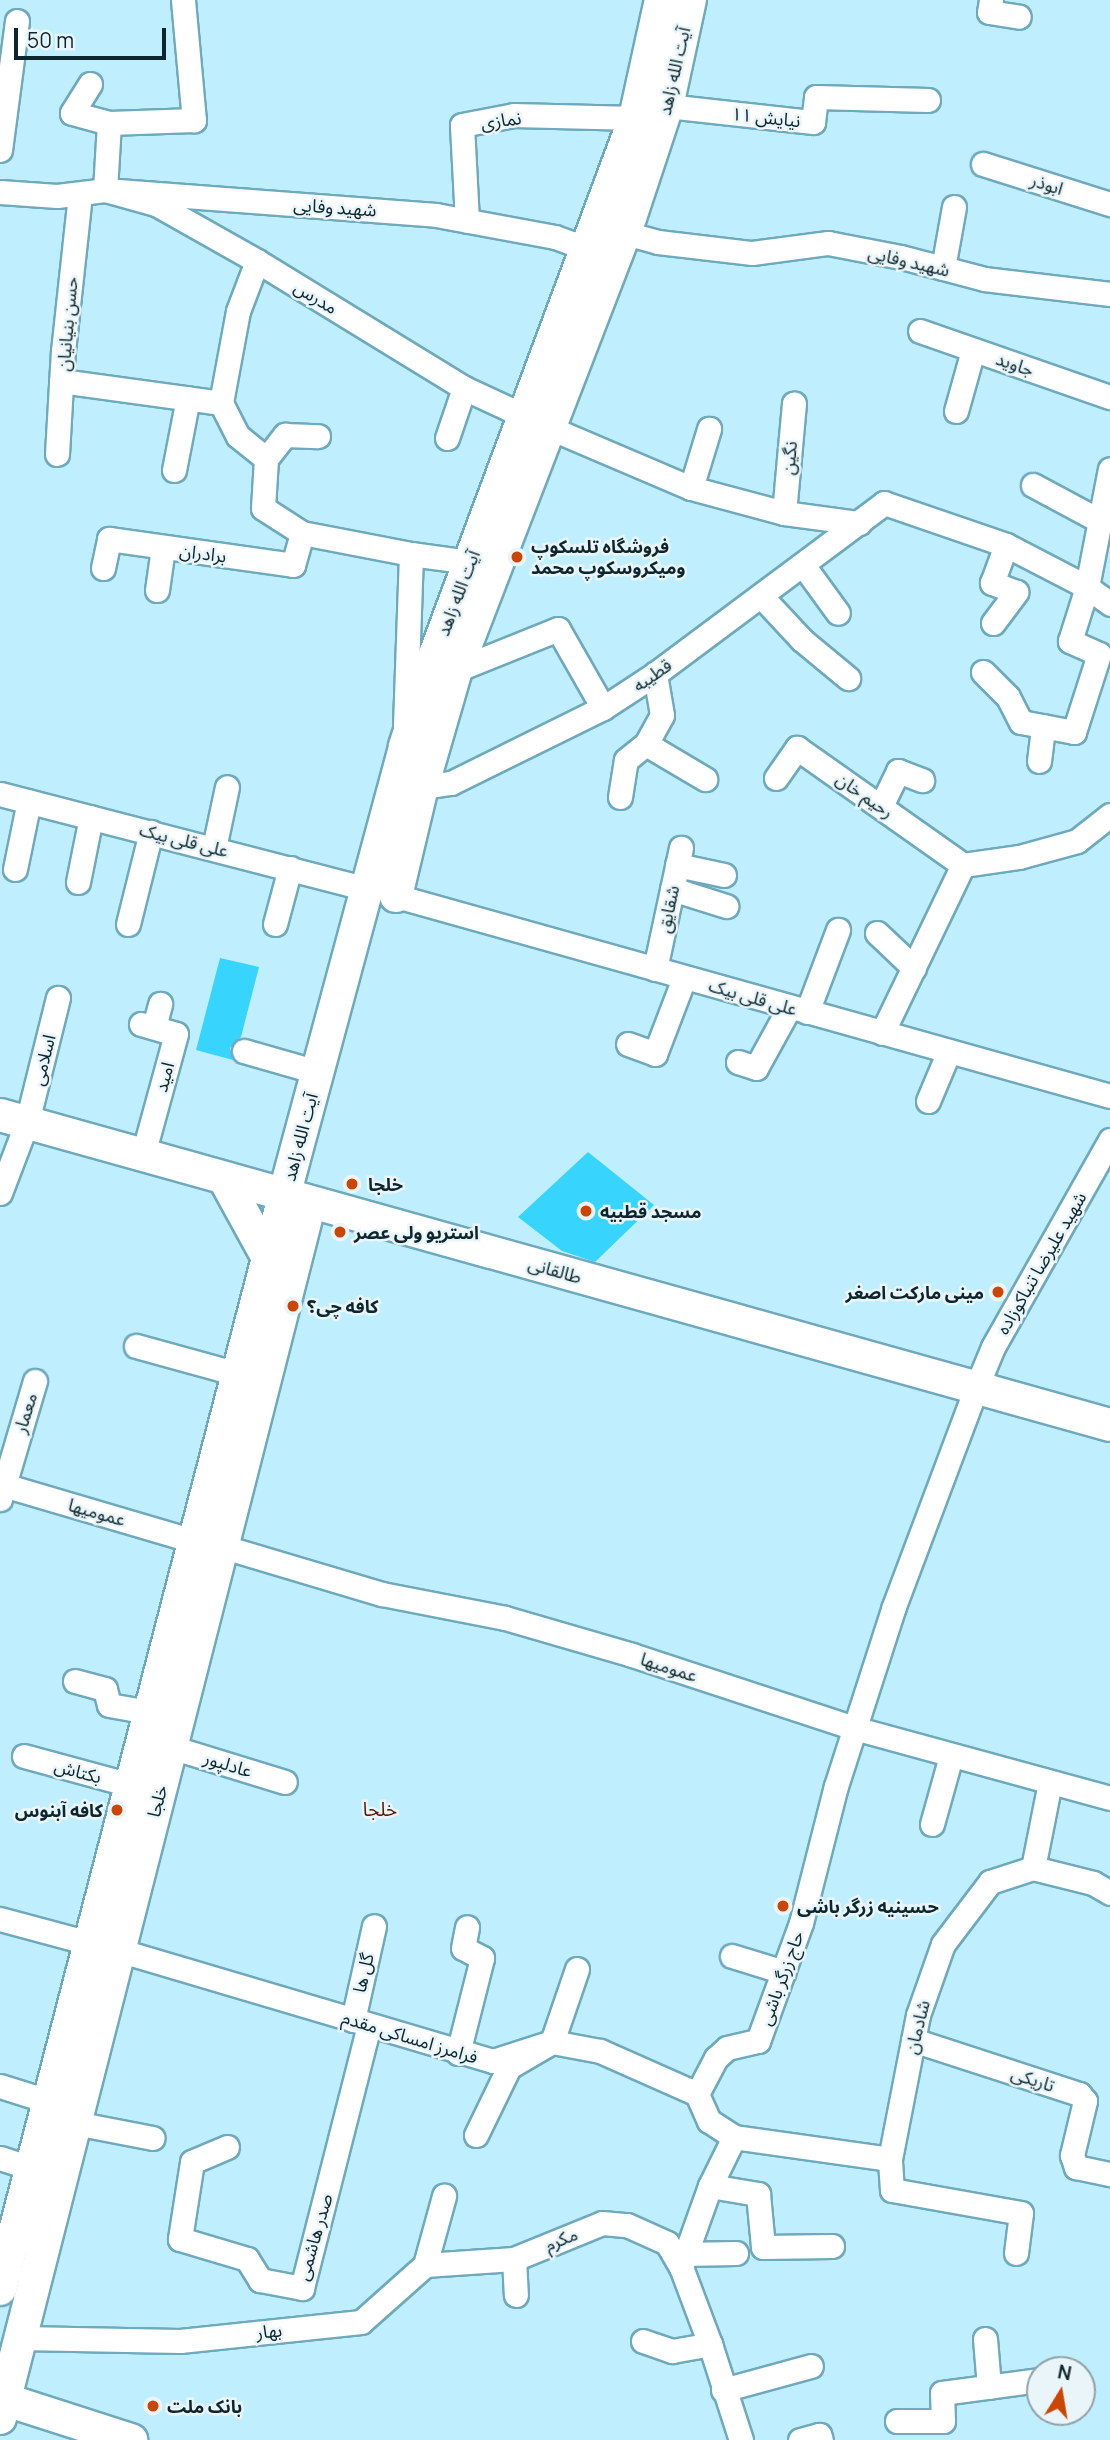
<!DOCTYPE html>
<html>
<head>
<meta charset="utf-8">
<style>
  body { margin:0 }
  #map { position:relative; width:1110px; height:2440px; overflow:hidden; background:#bfeffe; font-family:Manrope,"Noto Sans Arabic",sans-serif }
  div>[style] { position:absolute }
  [style*='--x'] { left:calc(var(--x)*1px); top:calc(var(--y)*1px); width:calc(var(--w)*1px); rotate:calc(var(--a)*1deg) }
  .building>* { inset:0; background:#37d4fd }
  .roads { filter:drop-shadow(2px 0 #6ea9bc) drop-shadow(-2px 0 #6ea9bc) drop-shadow(0 2px #6ea9bc) drop-shadow(0 -2px #6ea9bc) }
  .street>* { height:23px; margin:-11.5px; padding:0 11.5px; transform-origin:11.5px; border-radius:11.5px; background:#fff }
  .secondary>* { height:32px; margin:-16px; padding:0 16px; transform-origin:16px; border-radius:16px; background:#fff }
  .dots>* { width:19px; height:19px; translate:-50% -50%; box-sizing:border-box; border:4px solid #e9f5f9; border-radius:50% }
  span { translate:-50% -50%; white-space:nowrap; text-align:center; line-height:1.15; -webkit-text-stroke:5px #e9f5f9; paint-order:stroke }
  .street-label { font-size:18px; color:#0d262d }
  .poi-label { font-size:18px; color:#0d262d; font-weight:700 }
  .left { translate:0 -50%; text-align:left }
  .right { translate:-100% -50%; text-align:right }
  .neighbourhood-label { font-size:19px; color:#581800 }
  .north { position:absolute; left:1026px; top:2356px; width:70px; height:70px; box-sizing:border-box; background:#e9f5f9; border:2px solid #91a2a7; border-radius:50%; rotate:11deg; font-size:19px; font-weight:700; line-height:28px; text-align:center; color:#0d262d }
  .north::after { content:''; display:block; margin:auto; width:24px; height:32px; background:#cc4603; clip-path:polygon(50% 0,100% 100%,50% 72%,0 100%) }
  .scale { position:absolute; left:14px; top:28px; width:152px; height:32px; box-sizing:border-box; border:4px solid #0d262d; border-top:0; padding-left:9px; font-size:21px; line-height:24px; white-space:nowrap; color:#0d262d; -webkit-text-stroke:5px #e9f5f9; paint-order:stroke }
</style>
</head>
<body>
<div id="map">
  <div class="building">
    <div style="clip-path:polygon(220px 958px,259px 967px,241px 1037px,230px 1048px,233px 1060px,196px 1050px)"></div>
    <div style="clip-path:polygon(588px 1152px,654px 1205px,595px 1262px,562px 1251px,518px 1217px)"></div>
  </div>
  <div class="roads">
    <div class="street">
      <div style="--x:183;--y:0;--w:121;--a:84.8"></div>
      <div style="--x:194;--y:120;--w:85;--a:178"></div>
      <div style="--x:109;--y:123;--w:67;--a:93.4"></div>
      <div style="--x:105;--y:190;--w:53;--a:15.4"></div>
      <div style="--x:156;--y:204;--w:116;--a:29.4"></div>
      <div style="--x:257;--y:261;--w:243;--a:31.5"></div>
      <div style="--x:464;--y:388;--w:95;--a:24.9"></div>
      <div style="--x:550;--y:428;--w:153;--a:23.1"></div>
      <div style="--x:691;--y:488;--w:96;--a:15"></div>
      <div style="--x:784;--y:513;--w:76;--a:7.6"></div>
      <div style="--x:991;--y:0;--w:12;--a:99"></div>
      <div style="--x:989;--y:12;--w:30;--a:9"></div>
      <div style="--x:90;--y:84;--w:34;--a:122"></div>
      <div style="--x:72;--y:113;--w:38;--a:15"></div>
      <div style="--x:667;--y:106;--w:147;--a:6.3"></div>
      <div style="--x:813;--y:122;--w:25;--a:-83"></div>
      <div style="--x:816;--y:97;--w:112;--a:1.5"></div>
      <div style="--x:0;--y:150;--w:130;--a:-82.5"></div>
      <div style="--x:983;--y:164;--w:133;--a:17.5"></div>
      <div style="--x:0;--y:192;--w:57;--a:4"></div>
      <div style="--x:57;--y:196;--w:48;--a:-7.1"></div>
      <div style="--x:105;--y:190;--w:332;--a:4.3"></div>
      <div style="--x:436;--y:215;--w:121;--a:10.5"></div>
      <div style="--x:555;--y:237;--w:35;--a:20"></div>
      <div style="--x:467;--y:221;--w:96;--a:-93"></div>
      <div style="--x:462;--y:125;--w:53;--a:-10.9"></div>
      <div style="--x:514;--y:115;--w:121;--a:1.4"></div>
      <div style="--x:625;--y:233;--w:34;--a:15"></div>
      <div style="--x:658;--y:242;--w:95;--a:6.7"></div>
      <div style="--x:752;--y:253;--w:77;--a:-7.5"></div>
      <div style="--x:828;--y:243;--w:74;--a:10.9"></div>
      <div style="--x:901;--y:257;--w:86;--a:14.8"></div>
      <div style="--x:984;--y:279;--w:127;--a:6.8"></div>
      <div style="--x:257;--y:261;--w:53;--a:110.8"></div>
      <div style="--x:238;--y:311;--w:94;--a:100.5"></div>
      <div style="--x:221;--y:403;--w:37;--a:63"></div>
      <div style="--x:238;--y:436;--w:36;--a:39"></div>
      <div style="--x:266;--y:459;--w:49;--a:93.5"></div>
      <div style="--x:263;--y:508;--w:46;--a:32.7"></div>
      <div style="--x:302;--y:533;--w:111;--a:10.9"></div>
      <div style="--x:943;--y:268;--w:62;--a:-79.8"></div>
      <div style="--x:920;--y:331;--w:201;--a:19.2"></div>
      <div style="--x:61;--y:381;--w:162;--a:7.8"></div>
      <div style="--x:956;--y:411;--w:63;--a:-74.4"></div>
      <div style="--x:447;--y:438;--w:53;--a:-71.2"></div>
      <div style="--x:57;--y:454;--w:103;--a:-86.7"></div>
      <div style="--x:63;--y:351;--w:158;--a:-83.8"></div>
      <div style="--x:266;--y:459;--w:31;--a:-52"></div>
      <div style="--x:285;--y:435;--w:33;--a:2"></div>
      <div style="--x:174;--y:470;--w:73;--a:-79"></div>
      <div style="--x:1033;--y:485;--w:78;--a:28.2"></div>
      <div style="--x:691;--y:488;--w:62;--a:-73"></div>
      <div style="--x:784;--y:513;--w:110;--a:-84.8"></div>
      <div style="--x:803;--y:565;--w:59;--a:53.9"></div>
      <div style="--x:103;--y:568;--w:30;--a:-78"></div>
      <div style="--x:109;--y:539;--w:186;--a:8"></div>
      <div style="--x:293;--y:565;--w:33;--a:-74"></div>
      <div style="--x:157;--y:590;--w:42;--a:-81.9"></div>
      <div style="--x:761;--y:596;--w:60;--a:47"></div>
      <div style="--x:802;--y:640;--w:60;--a:39.6"></div>
      <div style="--x:993;--y:623;--w:39;--a:-53"></div>
      <div style="--x:1016;--y:592;--w:26;--a:-159"></div>
      <div style="--x:992;--y:583;--w:40;--a:-69.8"></div>
      <div style="--x:456;--y:670;--w:110;--a:-21.9"></div>
      <div style="--x:558;--y:629;--w:91;--a:60.3"></div>
      <div style="--x:983;--y:672;--w:35;--a:45"></div>
      <div style="--x:1008;--y:697;--w:28;--a:63"></div>
      <div style="--x:1021;--y:722;--w:54;--a:10.7"></div>
      <div style="--x:1074;--y:732;--w:82;--a:-72.2"></div>
      <div style="--x:1099;--y:654;--w:32;--a:-156"></div>
      <div style="--x:1070;--y:641;--w:57;--a:-72.5"></div>
      <div style="--x:1087;--y:587;--w:120;--a:-79"></div>
      <div style="--x:405;--y:726;--w:172;--a:-88"></div>
      <div style="--x:411;--y:554;--w:60;--a:7.7"></div>
      <div style="--x:646;--y:744;--w:69;--a:30.7"></div>
      <div style="--x:1039;--y:761;--w:35;--a:-83"></div>
      <div style="--x:776;--y:778;--w:37;--a:-55"></div>
      <div style="--x:797;--y:748;--w:203;--a:35.2"></div>
      <div style="--x:963;--y:865;--w:57;--a:-8.1"></div>
      <div style="--x:1019;--y:857;--w:60;--a:-15.4"></div>
      <div style="--x:1077;--y:841;--w:42;--a:-38.2"></div>
      <div style="--x:422;--y:787;--w:29;--a:-8"></div>
      <div style="--x:451;--y:783;--w:169;--a:-26.3"></div>
      <div style="--x:603;--y:708;--w:62;--a:-33.2"></div>
      <div style="--x:655;--y:674;--w:286;--a:-36.7"></div>
      <div style="--x:884;--y:503;--w:129;--a:19"></div>
      <div style="--x:1006;--y:545;--w:91;--a:27.4"></div>
      <div style="--x:1087;--y:587;--w:29;--a:36"></div>
      <div style="--x:0;--y:794;--w:379;--a:14.5"></div>
      <div style="--x:620;--y:797;--w:37;--a:-81"></div>
      <div style="--x:626;--y:760;--w:26;--a:-39"></div>
      <div style="--x:646;--y:744;--w:33;--a:-61"></div>
      <div style="--x:662;--y:715;--w:42;--a:-99.7"></div>
      <div style="--x:881;--y:806;--w:39;--a:-64"></div>
      <div style="--x:898;--y:771;--w:26;--a:21"></div>
      <div style="--x:214;--y:848;--w:62;--a:-78"></div>
      <div style="--x:677;--y:865;--w:48;--a:12"></div>
      <div style="--x:15;--y:869;--w:69;--a:-78.4"></div>
      <div style="--x:78;--y:882;--w:66;--a:-78.7"></div>
      <div style="--x:672;--y:889;--w:57;--a:17.5"></div>
      <div style="--x:396;--y:896;--w:741;--a:15.65"></div>
      <div style="--x:128;--y:924;--w:95;--a:-76"></div>
      <div style="--x:275;--y:924;--w:58;--a:-75"></div>
      <div style="--x:877;--y:933;--w:51;--a:43.4"></div>
      <div style="--x:655;--y:969;--w:124;--a:-77.9"></div>
      <div style="--x:807;--y:1012;--w:88;--a:-69.3"></div>
      <div style="--x:141;--y:1024;--w:36;--a:16"></div>
      <div style="--x:176;--y:1034;--w:125;--a:105.3"></div>
      <div style="--x:154;--y:1027;--w:24;--a:-75"></div>
      <div style="--x:882;--y:1033;--w:187;--a:-64.3"></div>
      <div style="--x:628;--y:1044;--w:29;--a:20"></div>
      <div style="--x:655;--y:1054;--w:81;--a:-69.1"></div>
      <div style="--x:244;--y:1051;--w:76;--a:16"></div>
      <div style="--x:738;--y:1062;--w:19;--a:18"></div>
      <div style="--x:756;--y:1068;--w:68;--a:-61.2"></div>
      <div style="--x:928;--y:1101;--w:54;--a:-67.2"></div>
      <div style="--x:0;--y:1193;--w:76;--a:-69.2"></div>
      <div style="--x:27;--y:1122;--w:128;--a:-76"></div>
      <div style="--x:136;--y:1346;--w:106;--a:15.4"></div>
      <div style="--x:0;--y:1484;--w:202;--a:16.4"></div>
      <div style="--x:0;--y:1499;--w:123;--a:-73.5"></div>
      <div style="--x:224;--y:1547;--w:165;--a:16.6"></div>
      <div style="--x:382;--y:1594;--w:125;--a:11"></div>
      <div style="--x:505;--y:1618;--w:132;--a:16.2"></div>
      <div style="--x:632;--y:1655;--w:234;--a:18.2"></div>
      <div style="--x:854;--y:1728;--w:265;--a:15.3"></div>
      <div style="--x:75;--y:1681;--w:31;--a:15"></div>
      <div style="--x:105;--y:1689;--w:16;--a:76"></div>
      <div style="--x:109;--y:1705;--w:41;--a:9.9"></div>
      <div style="--x:171;--y:1747;--w:119;--a:17.1"></div>
      <div style="--x:24;--y:1756;--w:111;--a:15.2"></div>
      <div style="--x:932;--y:1824;--w:71;--a:-74.4"></div>
      <div style="--x:1033;--y:1868;--w:88;--a:-78.8"></div>
      <div style="--x:0;--y:1919;--w:92;--a:15.1"></div>
      <div style="--x:118;--y:1950;--w:391;--a:16.5"></div>
      <div style="--x:493;--y:2061;--w:62;--a:-17.9"></div>
      <div style="--x:552;--y:2042;--w:49;--a:10.6"></div>
      <div style="--x:600;--y:2051;--w:106;--a:23.9"></div>
      <div style="--x:732;--y:1956;--w:54;--a:17.1"></div>
      <div style="--x:353;--y:2020;--w:96;--a:-77.4"></div>
      <div style="--x:913;--y:2040;--w:175;--a:18"></div>
      <div style="--x:1079;--y:2094;--w:9;--a:49"></div>
      <div style="--x:1085;--y:2101;--w:56;--a:103.5"></div>
      <div style="--x:1072;--y:2155;--w:13;--a:72"></div>
      <div style="--x:1076;--y:2167;--w:35;--a:12"></div>
      <div style="--x:458;--y:2053;--w:98;--a:-75.8"></div>
      <div style="--x:482;--y:1958;--w:21;--a:-152"></div>
      <div style="--x:463;--y:1948;--w:21;--a:-79"></div>
      <div style="--x:0;--y:2086;--w:50;--a:17.4"></div>
      <div style="--x:75;--y:2123;--w:79;--a:10.9"></div>
      <div style="--x:476;--y:2135;--w:76;--a:-64.1"></div>
      <div style="--x:509;--y:2067;--w:50;--a:-30.2"></div>
      <div style="--x:552;--y:2042;--w:77;--a:-71.1"></div>
      <div style="--x:734;--y:2137;--w:55;--a:116.1"></div>
      <div style="--x:710;--y:2186;--w:86;--a:109.7"></div>
      <div style="--x:681;--y:2267;--w:82;--a:69.4"></div>
      <div style="--x:710;--y:2344;--w:101;--a:72.1"></div>
      <div style="--x:227;--y:2147;--w:38;--a:157"></div>
      <div style="--x:192;--y:2162;--w:78;--a:98.9"></div>
      <div style="--x:180;--y:2239;--w:70;--a:16.6"></div>
      <div style="--x:247;--y:2259;--w:25;--a:58"></div>
      <div style="--x:260;--y:2280;--w:43;--a:10.8"></div>
      <div style="--x:302;--y:2288;--w:271;--a:-75.7"></div>
      <div style="--x:0;--y:2158;--w:33;--a:18"></div>
      <div style="--x:890;--y:2159;--w:158;--a:-172"></div>
      <div style="--x:734;--y:2137;--w:30;--a:-147"></div>
      <div style="--x:709;--y:2121;--w:30;--a:-114"></div>
      <div style="--x:697;--y:2094;--w:41;--a:-62.2"></div>
      <div style="--x:716;--y:2058;--w:15;--a:-42"></div>
      <div style="--x:727;--y:2048;--w:32;--a:-13"></div>
      <div style="--x:758;--y:2041;--w:126;--a:-70"></div>
      <div style="--x:801;--y:1923;--w:141;--a:-75.7"></div>
      <div style="--x:836;--y:1786;--w:186;--a:-72.1"></div>
      <div style="--x:893;--y:1609;--w:236;--a:-69.4"></div>
      <div style="--x:976;--y:1388;--w:44;--a:-67.5"></div>
      <div style="--x:993;--y:1347;--w:238;--a:-60.5"></div>
      <div style="--x:710;--y:2186;--w:49;--a:9.5"></div>
      <div style="--x:758;--y:2194;--w:53;--a:84.6"></div>
      <div style="--x:763;--y:2247;--w:69;--a:-0.8"></div>
      <div style="--x:1016;--y:2253;--w:40;--a:-82.9"></div>
      <div style="--x:1021;--y:2213;--w:131;--a:-169.9"></div>
      <div style="--x:892;--y:2190;--w:31;--a:-94"></div>
      <div style="--x:890;--y:2159;--w:147;--a:-79"></div>
      <div style="--x:918;--y:2015;--w:75;--a:-70.6"></div>
      <div style="--x:943;--y:1944;--w:78;--a:-52.8"></div>
      <div style="--x:990;--y:1882;--w:45;--a:-18"></div>
      <div style="--x:1033;--y:1868;--w:62;--a:14"></div>
      <div style="--x:1093;--y:1883;--w:20;--a:30"></div>
      <div style="--x:683;--y:2254;--w:53;--a:-1.1"></div>
      <div style="--x:514;--y:2259;--w:36;--a:87"></div>
      <div style="--x:425;--y:2265;--w:89;--a:-3.9"></div>
      <div style="--x:514;--y:2259;--w:95;--a:-22.2"></div>
      <div style="--x:602;--y:2223;--w:25;--a:5"></div>
      <div style="--x:627;--y:2225;--w:44;--a:24.2"></div>
      <div style="--x:667;--y:2243;--w:28;--a:60"></div>
      <div style="--x:20;--y:2338;--w:160;--a:1.1"></div>
      <div style="--x:180;--y:2341;--w:182;--a:-6"></div>
      <div style="--x:361;--y:2322;--w:86;--a:-41.7"></div>
      <div style="--x:425;--y:2265;--w:72;--a:-74.6"></div>
      <div style="--x:985;--y:2339;--w:48;--a:85.2"></div>
      <div style="--x:643;--y:2341;--w:31;--a:19"></div>
      <div style="--x:672;--y:2351;--w:39;--a:-10"></div>
      <div style="--x:723;--y:2390;--w:91;--a:-15.3"></div>
      <div style="--x:897;--y:2421;--w:46;--a:0"></div>
      <div style="--x:943;--y:2421;--w:28;--a:-92"></div>
      <div style="--x:942;--y:2393;--w:99;--a:-7.6"></div>
      <div style="--x:800;--y:2440;--w:20;--a:-15"></div>
      <div style="--x:819;--y:2435;--w:5;--a:68"></div>
    </div>
    <div class="secondary">
      <div style="--x:396;--y:896;--w:112;--a:-76.6"></div>
      <div style="--x:422;--y:787;--w:122;--a:-73.8"></div>
      <div style="--x:456;--y:670;--w:469;--a:-68.9"></div>
      <div style="--x:625;--y:233;--w:134;--a:-71.7"></div>
      <div style="--x:667;--y:106;--w:108;--a:-77.8"></div>
      <div style="--x:0;--y:1115;--w:1152;--a:15.6"></div>
      <div style="--x:224;--y:1178;--w:94;--a:61.2"></div>
      <div style="--x:0;--y:2289;--w:1129;--a:-75.43"></div>
      <div style="--x:284;--y:1196;--w:466;--a:-74.9"></div>
      <div style="--x:405;--y:746;--w:96;--a:-71.8"></div>
      <div style="--x:435;--y:655;--w:573;--a:-69.57"></div>
      <div style="--x:635;--y:118;--w:121;--a:-77.6"></div>
      <div style="--x:0;--y:2398;--w:138;--a:17.8"></div>
      <div style="--x:0;--y:2418;--w:1254;--a:-75.69"></div>
    </div>
  </div>
  <div class="dots">
    <div style="left:517px;top:557px;background:#cc4603"></div>
    <div style="left:352px;top:1184px;background:#cc4603"></div>
    <div style="left:586px;top:1211px;background:#cc4603"></div>
    <div style="left:340px;top:1232px;background:#cc4603"></div>
    <div style="left:998px;top:1292px;background:#cc4603"></div>
    <div style="left:293px;top:1306px;background:#cc4603"></div>
    <div style="left:117px;top:1810px;background:#cc4603"></div>
    <div style="left:783px;top:1906px;background:#cc4603"></div>
    <div style="left:153px;top:2406px;background:#cc4603"></div>
  </div>
  <div class="street-label">
    <span style="left:674px;top:71px;rotate:-77deg">آیت الله زاهد</span>
    <span style="left:766px;top:117px;rotate:6deg">نیایش ۱۱</span>
    <span style="left:501px;top:120px;rotate:-8deg">نمازی</span>
    <span style="left:1047px;top:184px;rotate:18deg">ابوذر</span>
    <span style="left:335px;top:207px;rotate:4deg">شهید وفایی</span>
    <span style="left:909px;top:261px;rotate:13deg">شهید وفایی</span>
    <span style="left:316px;top:297px;rotate:31deg">مدرس</span>
    <span style="left:67px;top:324px;rotate:-85deg">حسن بنیانیان</span>
    <span style="left:1015px;top:364px;rotate:19deg">جاوید</span>
    <span style="left:789px;top:458px;rotate:-85deg">نگین</span>
    <span style="left:203px;top:553px;rotate:7deg">برادران</span>
    <span style="left:458px;top:593px;rotate:-69deg">آیت الله زاهد</span>
    <span style="left:652px;top:675px;rotate:-35deg">قطیبه</span>
    <span style="left:865px;top:795px;rotate:35deg">رحیم خان</span>
    <span style="left:184px;top:840px;rotate:14deg">علی قلی بیک</span>
    <span style="left:668px;top:909px;rotate:-78deg">شقایق</span>
    <span style="left:753px;top:997px;rotate:16deg">علی قلی بیک</span>
    <span style="left:43px;top:1060px;rotate:-76deg">اسلامی</span>
    <span style="left:164px;top:1077px;rotate:-75deg">امید</span>
    <span style="left:300px;top:1137px;rotate:-75deg">آیت الله زاهد</span>
    <span style="left:1041px;top:1263px;rotate:-60deg">شهید علیرضا تنباکوزاده</span>
    <span style="left:555px;top:1270px;rotate:16deg">طالقانی</span>
    <span style="left:25px;top:1413px;rotate:-73deg">معمار</span>
    <span style="left:97px;top:1512px;rotate:16deg">عمومیها</span>
    <span style="left:669px;top:1667px;rotate:18deg">عمومیها</span>
    <span style="left:228px;top:1764px;rotate:17deg">عادلپور</span>
    <span style="left:78px;top:1771px;rotate:15deg">بکتاش</span>
    <span style="left:157px;top:1801px;rotate:-75deg">خلجا</span>
    <span style="left:363px;top:1973px;rotate:-77deg">گل ها</span>
    <span style="left:781px;top:1978px;rotate:-70deg">حاج زرگر باشی</span>
    <span style="left:917px;top:2027px;rotate:-76deg">شادمان</span>
    <span style="left:410px;top:2037px;rotate:17deg">فرامرز امساکی مقدم</span>
    <span style="left:1033px;top:2079px;rotate:18deg">تاریکی</span>
    <span style="left:314px;top:2237px;rotate:-74deg">صدر هاشمی</span>
    <span style="left:561px;top:2239px;rotate:-22deg">مکرم</span>
    <span style="left:269px;top:2331px;rotate:-6deg">بهار</span>
  </div>
  <div class="poi-label">
    <span class="left" style="left:531px;top:557px">فروشگاه تلسکوپ<br>ومیکروسکوپ محمد</span>
    <span class="left" style="left:368px;top:1184px">خلجا</span>
    <span class="left" style="left:600px;top:1211px">مسجد قطبیه</span>
    <span class="left" style="left:354px;top:1232px">استریو ولی عصر</span>
    <span class="right" style="left:984px;top:1292px">مینی مارکت اصغر</span>
    <span class="left" style="left:307px;top:1306px">کافه چی؟</span>
    <span class="right" style="left:103px;top:1810px">کافه آبنوس</span>
    <span class="left" style="left:797px;top:1906px">حسینیه زرگر باشی</span>
    <span class="left" style="left:167px;top:2406px">بانک ملت</span>
  </div>
  <div class="neighbourhood-label">
    <span style="left:380px;top:1810px">خلجا</span>
  </div>
  <div class="north">N</div>
  <div class="scale">50 m</div>
</div>
</body>
</html>
